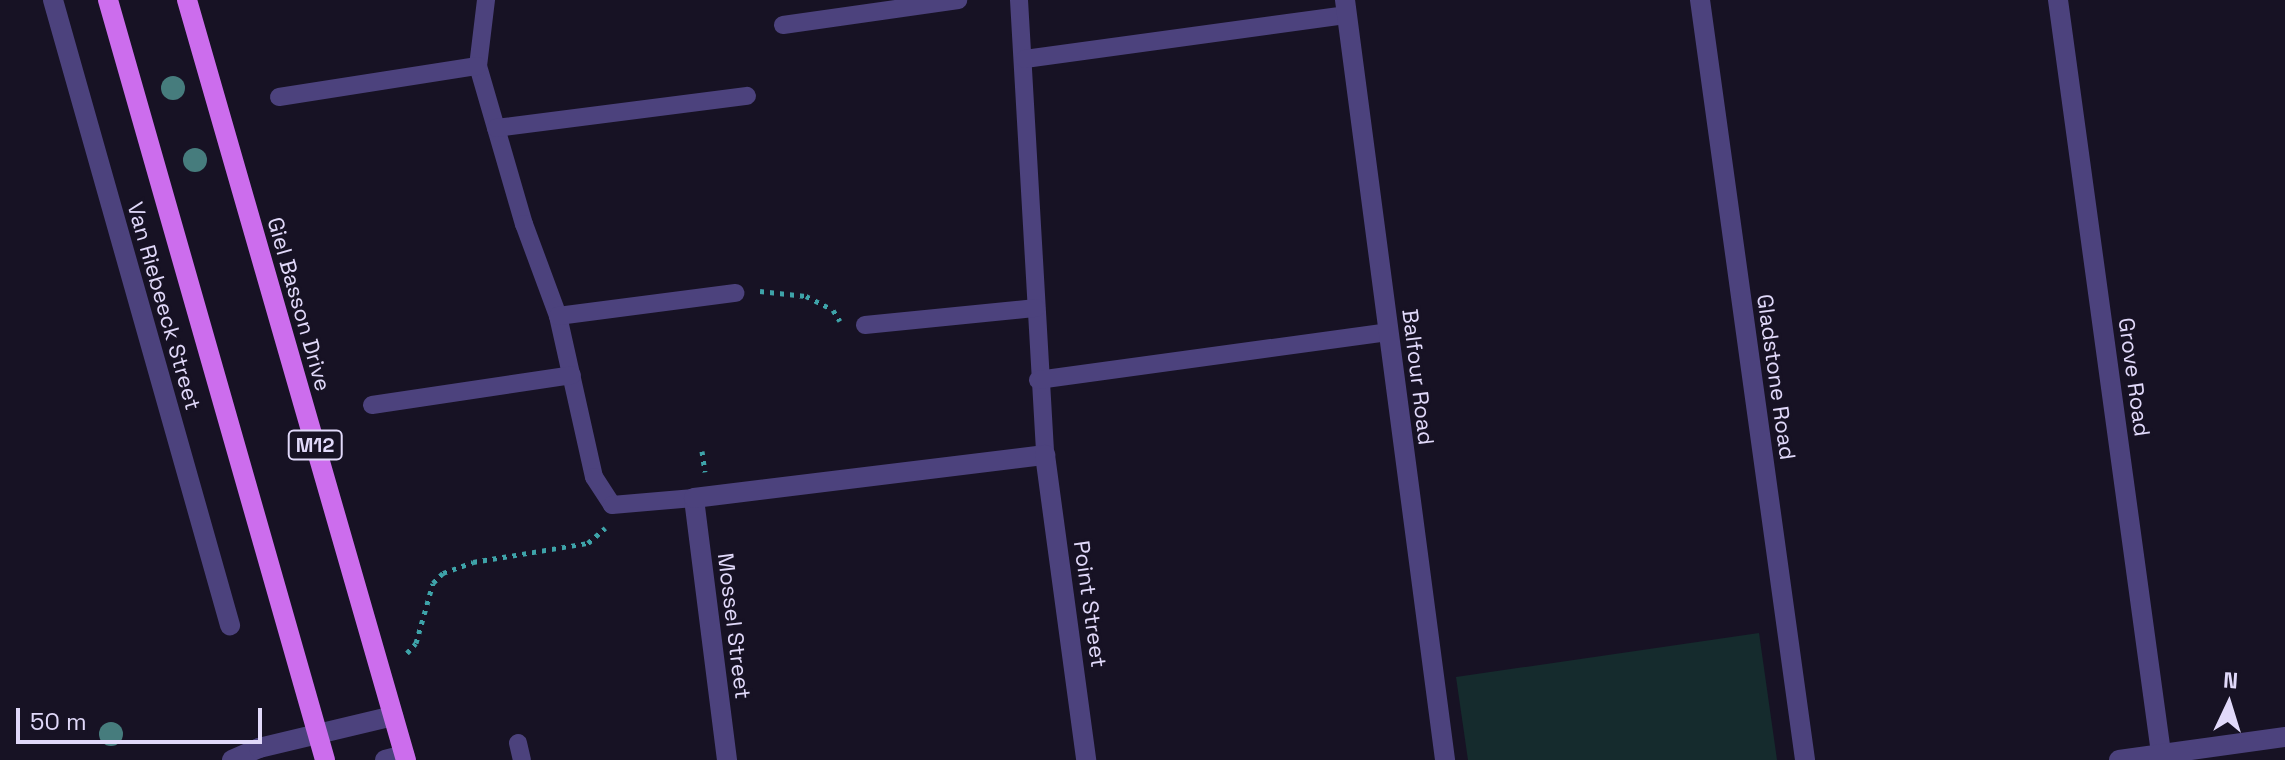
<!DOCTYPE html>
<html>
<head>
<meta charset="utf-8">
<style>
  body { margin:0 }
  #map { position:relative; width:2285px; height:760px; overflow:hidden; background:#171224; font-family:"Space Grotesk",sans-serif }
  div>[style] { position:absolute }
  [style*='--x'] { left:calc(var(--x)*1px); top:calc(var(--y)*1px); width:calc(var(--w)*1px); rotate:calc(var(--a)*1deg) }
  .green>* { inset:0; background:#152b2d }
  .path>* { height:5px; margin-top:-2.5px; transform-origin:0; background:repeating-linear-gradient(90deg,#3ea3a9 0 4px,transparent 0 10px) }
  .service>* { height:18px; margin:-9px; padding:0 9px; transform-origin:9px; border-radius:9px; background:#4c427d }
  .minor>* { height:20px; margin:-10px; padding:0 10px; transform-origin:10px; border-radius:10px; background:#4c427d }
  .tertiary>* { height:20px; margin:-10px; padding:0 10px; transform-origin:10px; border-radius:10px; background:#4c427d }
  .primary>* { height:20px; margin:-10px; padding:0 10px; transform-origin:10px; border-radius:10px; background:#cc6ded }
  .trees>* { width:24px; height:24px; margin:-12px; border-radius:50%; background:#467c7d }
  span { translate:-50% -50%; white-space:nowrap; text-align:center; line-height:1.15; -webkit-text-stroke:6px #171224; paint-order:stroke }
  .shield-label span { padding:2px 6px; background:#171224; border:2px solid; border-radius:6px; -webkit-text-stroke-width:0 }
  .shield-label { font-size:20px; color:#e1d9fa; font-weight:700 }
  .street-label { font-size:22px; color:#e1d9fa }
  .north { position:absolute; left:2189px; top:664px; width:80px; height:80px; -webkit-text-stroke:6px #171224; paint-order:stroke; rotate:4deg; font-size:22px; font-weight:700; line-height:32px; text-align:center; color:#e1d9fa }
  .north::after { content:''; display:block; margin:auto; width:28px; height:36px; background:#e1d9fa; clip-path:polygon(50% 0,100% 100%,50% 72%,0 100%) }
  .scale { position:absolute; left:16px; top:708px; width:246px; height:36px; box-sizing:border-box; border:4px solid #e1d9fa; border-top:0; padding-left:10px; font-size:24px; line-height:28px; white-space:nowrap; color:#e1d9fa; -webkit-text-stroke:6px #171224; paint-order:stroke }
</style>
</head>
<body>
<div id="map">
  <div class="green">
    <div style="clip-path:polygon(1759px 633px,1777px 760px,1468px 760px,1456px 677px)"></div>
  </div>
  <div class="path">
    <div style="--x:760;--y:291;--w:46;--a:6.2"></div>
    <div style="--x:806;--y:296;--w:30;--a:27"></div>
    <div style="--x:833;--y:310;--w:13;--a:58"></div>
    <div style="--x:702;--y:451;--w:21;--a:82"></div>
    <div style="--x:407;--y:653;--w:13;--a:-48"></div>
    <div style="--x:416;--y:643;--w:62;--a:-74.2"></div>
    <div style="--x:433;--y:583;--w:14;--a:-45"></div>
    <div style="--x:443;--y:573;--w:32;--a:-20"></div>
    <div style="--x:473;--y:562;--w:117;--a:-9.4"></div>
    <div style="--x:588;--y:543;--w:23;--a:-41"></div>
  </div>
  <div class="service">
    <div style="--x:486;--y:0;--w:66;--a:96.9"></div>
    <div style="--x:478;--y:66;--w:165;--a:73.8"></div>
    <div style="--x:524;--y:224;--w:98;--a:69.7"></div>
    <div style="--x:558;--y:316;--w:165;--a:77.4"></div>
    <div style="--x:594;--y:477;--w:33;--a:57"></div>
    <div style="--x:612;--y:505;--w:82;--a:-4.9"></div>
    <div style="--x:1019;--y:0;--w:456;--a:86.7"></div>
    <div style="--x:783;--y:25;--w:177;--a:-8.1"></div>
    <div style="--x:1025;--y:59;--w:325;--a:-7.8"></div>
    <div style="--x:279;--y:97;--w:201;--a:-8.9"></div>
    <div style="--x:496;--y:128;--w:253;--a:-7.3"></div>
    <div style="--x:558;--y:316;--w:179;--a:-7.4"></div>
    <div style="--x:865;--y:325;--w:172;--a:-5.7"></div>
    <div style="--x:1038;--y:380;--w:353;--a:-7.8"></div>
    <div style="--x:372;--y:405;--w:202;--a:-8.5"></div>
    <div style="--x:518;--y:743;--w:17;--a:77"></div>
  </div>
  <div class="minor">
    <div style="--x:53;--y:0;--w:650;--a:74.19"></div>
    <div style="--x:1345;--y:0;--w:767;--a:82.5"></div>
    <div style="--x:1700;--y:0;--w:767;--a:82.13"></div>
    <div style="--x:2058;--y:0;--w:767;--a:82.21"></div>
    <div style="--x:727;--y:760;--w:264;--a:-97.2"></div>
    <div style="--x:694;--y:498;--w:354;--a:-7"></div>
    <div style="--x:1045;--y:455;--w:308;--a:82.3"></div>
    <div style="--x:2119;--y:760;--w:168;--a:-7.9"></div>
  </div>
  <div class="tertiary">
    <div style="--x:232;--y:760;--w:30;--a:-24"></div>
    <div style="--x:259;--y:748;--w:138;--a:-13.4"></div>
    <div style="--x:385;--y:760;--w:20;--a:-15"></div>
  </div>
  <div class="primary">
    <div style="--x:108;--y:0;--w:790;--a:74.06"></div>
    <div style="--x:187;--y:0;--w:791;--a:73.93"></div>
  </div>
  <div class="trees">
    <div style="left:173px;top:88px"></div>
    <div style="left:195px;top:160px"></div>
    <div style="left:111px;top:734px"></div>
  </div>
  <div class="shield-label">
    <span style="left:315px;top:445px">M12</span>
  </div>
  <div class="street-label">
    <span style="left:299px;top:304px;rotate:74deg">Giel Basson Drive</span>
    <span style="left:164px;top:306px;rotate:74deg">Van Riebeeck Street</span>
    <span style="left:1418px;top:377px;rotate:83deg">Balfour Road</span>
    <span style="left:1776px;top:377px;rotate:82deg">Gladstone Road</span>
    <span style="left:2134px;top:377px;rotate:82deg">Grove Road</span>
    <span style="left:1090px;top:604px;rotate:82deg">Point Street</span>
    <span style="left:734px;top:626px;rotate:83deg">Mossel Street</span>
  </div>
  <div class="north">N</div>
  <div class="scale">50 m</div>
</div>
</body>
</html>
